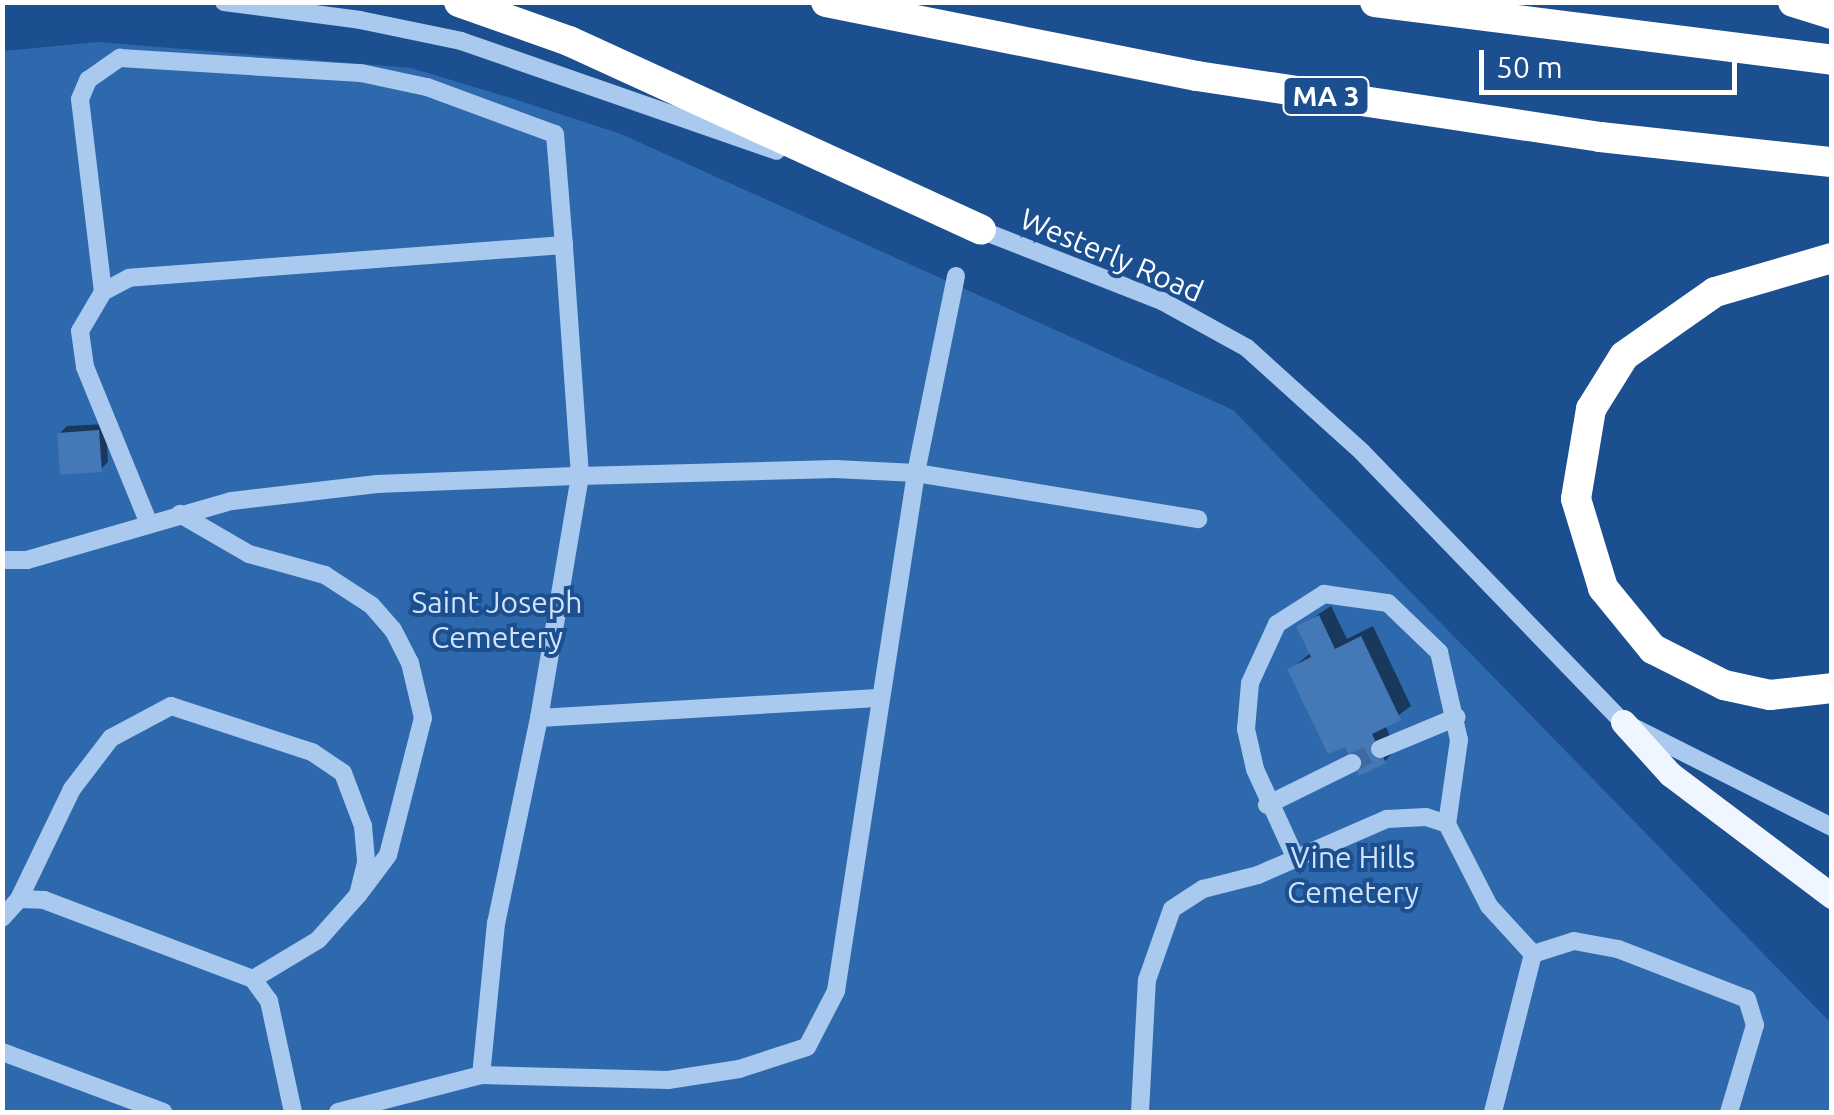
<!DOCTYPE html>
<html>
<head>
<meta charset="utf-8">
<style>
  body { margin:0 }
  #map { position:relative; width:1834px; height:1115px; overflow:hidden; background:#1b4f8f; font-family:Ubuntu,sans-serif }
  div>[style] { position:absolute }
  [style*='--x'] { left:calc(var(--x)*1px); top:calc(var(--y)*1px); width:calc(var(--w)*1px); rotate:calc(var(--a)*1deg) }
  .green>* { inset:0; background:#2e69ad }
  .shadow>* { inset:0; background:#0007 }
  .building>* { inset:0; background:#4478b7; transform-origin:0 0 }
  .minor-tunnel>* { height:18px; margin-top:-9px; transform-origin:0; background:repeating-linear-gradient(90deg,#3d69a0 0 18px,transparent 0 27px) }
  .minor>* { height:18px; margin:-9px; padding:0 9px; transform-origin:9px; border-radius:9px; background:#a9c9ee }
  .major>* { height:25px; margin:-12.5px; padding:0 12.5px; transform-origin:12.5px; border-radius:12.5px; background:#f0f6ff }
  .highway>* { height:30px; margin:-15px; padding:0 15px; transform-origin:15px; border-radius:15px; background:#fff }
  span { translate:-50% -50%; white-space:nowrap; text-align:center; line-height:1.15; -webkit-text-stroke:8px #1b4f8f; paint-order:stroke }
  .shield-label span { padding:2px 8px; background:#1b4f8f; border:2px solid; border-radius:8px; -webkit-text-stroke-width:0 }
  .shield-label { font-size:28px; color:#fff; font-weight:700 }
  .street-label { font-size:30px; color:#fff }
  .park-label { font-size:30px; color:#cfe3fa }
  .frame { position:absolute; inset:0; border:5px solid #fff; pointer-events:none }
  .scale { position:absolute; left:1479px; top:50px; width:258px; height:45px; box-sizing:border-box; border:5px solid #fff; border-top:0; padding-left:12px; font-size:30px; line-height:35px; white-space:nowrap; color:#fff; -webkit-text-stroke:8px #1b4f8f; paint-order:stroke }
</style>
</head>
<body>
<div id="map">
  <div class="green">
    <div style="clip-path:polygon(98px 42px,411px 68px,511px 98px,621px 134px,1233px 410px,1831px 1023px,1831px 1112px,3px 1112px,3px 51px)"></div>
  </div>
  <div class="shadow">
    <div style="clip-path:polygon(106px 424px,108px 462px,101px 469px,60px 433px,67px 426px)"></div>
    <div style="clip-path:polygon(1331px 606px,1347px 639px,1373px 626px,1411px 706px,1385px 725px,1396px 749px,1385px 761px,1346px 743px,1290px 669px,1311px 653px,1299px 627px)"></div>
  </div>
  <div class="building">
    <div style="left:99px;top:430px;width:42px;height:42px;rotate:86deg"></div>
    <div style="clip-path:polygon(1319px 615px,1335px 649px,1361px 636px,1401px 720px,1372px 734px,1386px 763px,1359px 776px,1345px 747px,1328px 754px,1287px 669px,1311px 657px,1296px 626px)"></div>
  </div>
  <div class="minor-tunnel">
    <div style="--x:1352;--y:763;--w:31;--a:-27"></div>
  </div>
  <div class="minor">
    <div style="--x:224;--y:2;--w:137;--a:7.5"></div>
    <div style="--x:360;--y:20;--w:103;--a:11.7"></div>
    <div style="--x:461;--y:41;--w:334;--a:19.2"></div>
    <div style="--x:973;--y:227;--w:203;--a:21.4"></div>
    <div style="--x:1162;--y:301;--w:97;--a:28.9"></div>
    <div style="--x:1247;--y:348;--w:155;--a:42.1"></div>
    <div style="--x:1362;--y:452;--w:376;--a:46"></div>
    <div style="--x:1623;--y:722;--w:234;--a:26.7"></div>
    <div style="--x:956;--y:276;--w:201;--a:101.5"></div>
    <div style="--x:916;--y:473;--w:286;--a:9.3"></div>
    <div style="--x:103;--y:292;--w:194;--a:-96.8"></div>
    <div style="--x:80;--y:99;--w:21;--a:-67"></div>
    <div style="--x:88;--y:80;--w:39;--a:-35"></div>
    <div style="--x:120;--y:58;--w:241;--a:3.6"></div>
    <div style="--x:361;--y:73;--w:67;--a:12"></div>
    <div style="--x:427;--y:87;--w:136;--a:20.2"></div>
    <div style="--x:555;--y:134;--w:111;--a:85.4"></div>
    <div style="--x:564;--y:245;--w:436;--a:175.7"></div>
    <div style="--x:129;--y:278;--w:30;--a:152"></div>
    <div style="--x:103;--y:292;--w:45;--a:120.5"></div>
    <div style="--x:80;--y:331;--w:36;--a:82"></div>
    <div style="--x:85;--y:367;--w:166;--a:67.8"></div>
    <div style="--x:2;--y:560;--w:25;--a:0"></div>
    <div style="--x:27;--y:560;--w:213;--a:-16.1"></div>
    <div style="--x:232;--y:501;--w:146;--a:-6.7"></div>
    <div style="--x:377;--y:484;--w:203;--a:-2.3"></div>
    <div style="--x:580;--y:476;--w:232;--a:-94"></div>
    <div style="--x:539;--y:718;--w:209;--a:101.8"></div>
    <div style="--x:496;--y:923;--w:153;--a:95.6"></div>
    <div style="--x:481;--y:1075;--w:187;--a:1.5"></div>
    <div style="--x:668;--y:1080;--w:72;--a:-8.8"></div>
    <div style="--x:739;--y:1069;--w:71;--a:-17.9"></div>
    <div style="--x:807;--y:1047;--w:63;--a:-62.6"></div>
    <div style="--x:836;--y:991;--w:524;--a:-81.22"></div>
    <div style="--x:916;--y:473;--w:81;--a:-177.2"></div>
    <div style="--x:835;--y:469;--w:255;--a:178.4"></div>
    <div style="--x:580;--y:476;--w:245;--a:99.6"></div>
    <div style="--x:539;--y:718;--w:339;--a:-3.4"></div>
    <div style="--x:1380;--y:749;--w:83;--a:-22.6"></div>
    <div style="--x:1267;--y:805;--w:95;--a:-26.3"></div>
    <div style="--x:1296;--y:859;--w:99;--a:-114.5"></div>
    <div style="--x:1255;--y:769;--w:41;--a:-102.7"></div>
    <div style="--x:1246;--y:729;--w:46;--a:-85"></div>
    <div style="--x:1250;--y:683;--w:65;--a:-65.4"></div>
    <div style="--x:1277;--y:624;--w:56;--a:-32.6"></div>
    <div style="--x:1324;--y:594;--w:65;--a:8"></div>
    <div style="--x:1388;--y:603;--w:71;--a:43.9"></div>
    <div style="--x:1439;--y:652;--w:90;--a:77.2"></div>
    <div style="--x:1459;--y:740;--w:85;--a:98.1"></div>
    <div style="--x:19;--y:899;--w:25;--a:2"></div>
    <div style="--x:44;--y:900;--w:223;--a:20.7"></div>
    <div style="--x:2;--y:918;--w:25;--a:-48"></div>
    <div style="--x:19;--y:899;--w:122;--a:-64.3"></div>
    <div style="--x:72;--y:789;--w:64;--a:-52.6"></div>
    <div style="--x:111;--y:738;--w:68;--a:-28.1"></div>
    <div style="--x:171;--y:706;--w:148;--a:18.1"></div>
    <div style="--x:312;--y:752;--w:37;--a:34"></div>
    <div style="--x:343;--y:773;--w:57;--a:69.3"></div>
    <div style="--x:363;--y:826;--w:37;--a:85"></div>
    <div style="--x:366;--y:863;--w:33;--a:104"></div>
    <div style="--x:358;--y:895;--w:50;--a:-53.1"></div>
    <div style="--x:388;--y:855;--w:141;--a:-75.7"></div>
    <div style="--x:423;--y:718;--w:57;--a:-103.3"></div>
    <div style="--x:410;--y:663;--w:37;--a:-117"></div>
    <div style="--x:393;--y:630;--w:33;--a:-131"></div>
    <div style="--x:371;--y:605;--w:55;--a:-146.9"></div>
    <div style="--x:325;--y:575;--w:79;--a:-164.6"></div>
    <div style="--x:249;--y:554;--w:80;--a:-149.9"></div>
    <div style="--x:2;--y:1052;--w:172;--a:20.4"></div>
    <div style="--x:293;--y:1112;--w:114;--a:-102.2"></div>
    <div style="--x:269;--y:1001;--w:27;--a:-126"></div>
    <div style="--x:253;--y:979;--w:76;--a:-31"></div>
    <div style="--x:318;--y:940;--w:60;--a:-48.4"></div>
    <div style="--x:338;--y:1112;--w:148;--a:-14.5"></div>
    <div style="--x:1140;--y:1112;--w:132;--a:-87"></div>
    <div style="--x:1147;--y:980;--w:75;--a:-70.6"></div>
    <div style="--x:1172;--y:909;--w:37;--a:-33"></div>
    <div style="--x:1203;--y:889;--w:57;--a:-14.3"></div>
    <div style="--x:1258;--y:875;--w:141;--a:-23.5"></div>
    <div style="--x:1387;--y:819;--w:39;--a:-3"></div>
    <div style="--x:1426;--y:817;--w:22;--a:18"></div>
    <div style="--x:1447;--y:824;--w:92;--a:62.9"></div>
    <div style="--x:1489;--y:906;--w:65;--a:47.5"></div>
    <div style="--x:1533;--y:954;--w:43;--a:-17.6"></div>
    <div style="--x:1574;--y:941;--w:45;--a:10.3"></div>
    <div style="--x:1618;--y:949;--w:138;--a:21.2"></div>
    <div style="--x:1747;--y:999;--w:27;--a:73"></div>
    <div style="--x:1755;--y:1025;--w:91;--a:106.6"></div>
    <div style="--x:1493;--y:1112;--w:163;--a:-75.8"></div>
  </div>
  <div class="major">
    <div style="--x:1623;--y:722;--w:70;--a:47.9"></div>
    <div style="--x:1670;--y:774;--w:203;--a:37"></div>
  </div>
  <div class="highway">
    <div style="--x:459;--y:2;--w:117;--a:19.5"></div>
    <div style="--x:569;--y:41;--w:453;--a:24.6"></div>
    <div style="--x:826;--y:2;--w:378;--a:11.3"></div>
    <div style="--x:1197;--y:76;--w:408;--a:8.6"></div>
    <div style="--x:1600;--y:137;--w:233;--a:6.2"></div>
    <div style="--x:1375;--y:2;--w:461;--a:7.2"></div>
    <div style="--x:1793;--y:2;--w:41;--a:17.1"></div>
    <div style="--x:1832;--y:258;--w:122;--a:163.8"></div>
    <div style="--x:1715;--y:292;--w:111;--a:144.9"></div>
    <div style="--x:1624;--y:356;--w:62;--a:121.9"></div>
    <div style="--x:1591;--y:409;--w:91;--a:99.5"></div>
    <div style="--x:1576;--y:499;--w:93;--a:73.1"></div>
    <div style="--x:1603;--y:588;--w:79;--a:50.7"></div>
    <div style="--x:1653;--y:649;--w:80;--a:26.9"></div>
    <div style="--x:1724;--y:685;--w:47;--a:12.3"></div>
    <div style="--x:1770;--y:695;--w:62;--a:-6.4"></div>
  </div>
  <div class="shield-label">
    <span style="left:1326px;top:96px">MA 3</span>
  </div>
  <div class="street-label">
    <span style="left:1112px;top:255px;rotate:23deg">Westerly Road</span>
  </div>
  <div class="park-label">
    <span style="left:497px;top:619px">Saint Joseph<br>Cemetery</span>
    <span style="left:1353px;top:874px">Vine Hills<br>Cemetery</span>
  </div>
  <div class="frame"></div>
  <div class="scale">50 m</div>
</div>
</body>
</html>
